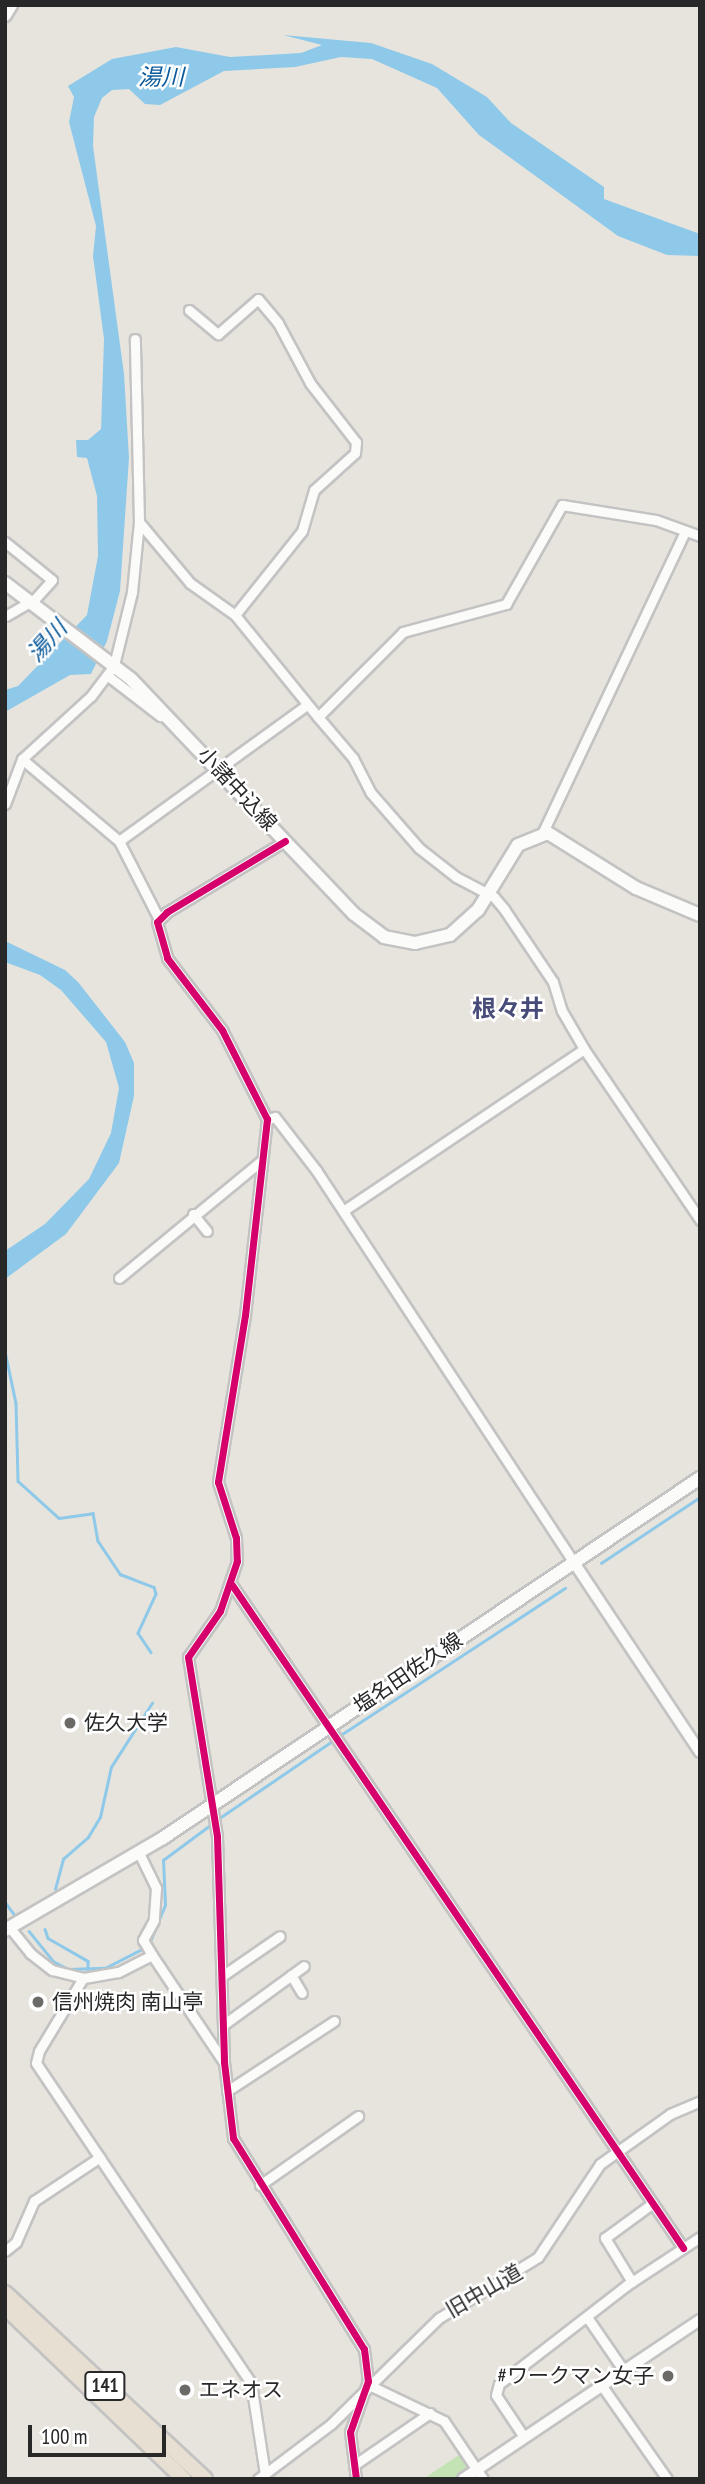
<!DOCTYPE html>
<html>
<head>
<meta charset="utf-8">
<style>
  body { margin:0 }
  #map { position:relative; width:705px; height:2484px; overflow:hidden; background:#e7e4dd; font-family:"PT Sans Narrow","Noto Sans JP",sans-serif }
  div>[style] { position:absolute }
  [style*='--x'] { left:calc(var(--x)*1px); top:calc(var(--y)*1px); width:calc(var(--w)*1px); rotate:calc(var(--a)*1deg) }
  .green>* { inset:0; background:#c3e3b5 }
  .water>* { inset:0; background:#8fc9ea }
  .stream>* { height:2.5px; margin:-1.25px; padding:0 1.25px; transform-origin:1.25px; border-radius:1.25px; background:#8fc9ea }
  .roads { filter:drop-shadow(2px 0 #c4c3c3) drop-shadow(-2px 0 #c4c3c3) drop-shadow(0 2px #c4c3c3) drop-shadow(0 -2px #c4c3c3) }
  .minor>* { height:9px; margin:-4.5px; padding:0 4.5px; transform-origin:4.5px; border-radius:4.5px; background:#fbfbfa }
  .tertiary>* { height:10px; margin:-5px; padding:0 5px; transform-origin:5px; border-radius:5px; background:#fbfbfa }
  .secondary>* { height:12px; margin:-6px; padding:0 6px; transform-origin:6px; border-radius:6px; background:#fbfbfa }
  .trunk>* { height:14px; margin:-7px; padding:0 7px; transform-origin:7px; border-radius:7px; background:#e7e0d2 }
  .cycleway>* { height:7px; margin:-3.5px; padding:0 3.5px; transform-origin:3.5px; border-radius:3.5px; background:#d6006c }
  .dots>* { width:19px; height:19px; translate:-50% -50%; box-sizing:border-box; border:4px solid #fff; border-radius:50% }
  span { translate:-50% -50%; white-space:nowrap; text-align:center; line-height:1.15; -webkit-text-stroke:5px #fff; paint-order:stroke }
  .shield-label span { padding:2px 5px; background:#fff; border:2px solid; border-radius:5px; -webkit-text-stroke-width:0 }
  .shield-label { font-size:19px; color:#282828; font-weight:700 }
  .street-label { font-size:21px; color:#282828 }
  .poi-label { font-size:21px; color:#282828 }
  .left { translate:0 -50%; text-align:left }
  .right { translate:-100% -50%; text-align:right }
  .water-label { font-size:23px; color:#0b5999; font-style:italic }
  .quarter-label { font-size:24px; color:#484c79; font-weight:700 }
  .frame { position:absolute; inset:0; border:7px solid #282828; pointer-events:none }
  .scale { position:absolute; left:28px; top:2425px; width:138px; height:32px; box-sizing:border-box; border:4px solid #282828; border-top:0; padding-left:9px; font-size:21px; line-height:24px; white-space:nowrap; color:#282828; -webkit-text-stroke:5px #fff; paint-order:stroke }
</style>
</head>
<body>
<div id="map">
  <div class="green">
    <div style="clip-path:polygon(459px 2455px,475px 2479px,423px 2479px)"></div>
  </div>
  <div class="water">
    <div style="clip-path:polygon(283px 35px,371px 43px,432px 64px,487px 97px,511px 123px,604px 187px,604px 199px,700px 234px,700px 256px,667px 255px,618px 236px,479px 135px,437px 88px,372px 59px,341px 57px,295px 67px,224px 71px,160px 105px,145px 104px,129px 89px,112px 90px,102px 98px,94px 117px,93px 146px,124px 374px,129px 458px,120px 591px,107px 641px,91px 674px,70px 675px,5px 712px,5px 690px,18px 686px,87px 615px,98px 556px,97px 496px,87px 458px,77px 457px,76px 440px,88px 440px,101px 429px,104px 339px,93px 256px,96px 226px,69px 122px,74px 97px,68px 86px,112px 59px,176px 47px,230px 57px,301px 53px,322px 45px)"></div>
    <div style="clip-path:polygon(5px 941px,65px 970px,78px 982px,125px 1042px,134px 1063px,134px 1096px,119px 1163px,66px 1234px,5px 1279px,5px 1251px,45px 1224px,89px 1179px,111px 1133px,119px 1088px,106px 1042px,61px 990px,40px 975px,5px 962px)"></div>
  </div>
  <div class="stream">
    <div style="--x:5;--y:1351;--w:53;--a:78.1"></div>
    <div style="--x:16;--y:1403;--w:78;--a:88.5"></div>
    <div style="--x:18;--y:1481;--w:55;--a:42.1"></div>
    <div style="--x:59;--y:1518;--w:34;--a:-8"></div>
    <div style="--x:93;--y:1513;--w:28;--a:80"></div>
    <div style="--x:98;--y:1541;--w:40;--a:56"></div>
    <div style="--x:120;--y:1574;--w:36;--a:21"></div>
    <div style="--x:154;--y:1587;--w:7;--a:74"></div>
    <div style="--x:156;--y:1594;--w:43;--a:114.8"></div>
    <div style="--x:138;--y:1633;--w:23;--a:56"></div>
    <div style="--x:601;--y:1563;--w:119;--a:-33.7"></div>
    <div style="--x:339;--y:1736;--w:270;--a:-33.2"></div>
    <div style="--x:218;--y:1819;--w:140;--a:-34.3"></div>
    <div style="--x:55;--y:1889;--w:31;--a:-75"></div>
    <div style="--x:63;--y:1859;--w:33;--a:-41"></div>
    <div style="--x:88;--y:1837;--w:23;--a:-59"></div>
    <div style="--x:100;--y:1817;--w:51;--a:-77.6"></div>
    <div style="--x:111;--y:1767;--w:76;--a:-57.4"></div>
    <div style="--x:5;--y:1902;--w:15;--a:53"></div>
    <div style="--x:45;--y:1929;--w:9;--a:72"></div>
    <div style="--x:48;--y:1938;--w:46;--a:29.9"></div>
    <div style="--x:88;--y:1961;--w:8;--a:90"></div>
    <div style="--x:29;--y:1931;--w:38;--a:51"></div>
    <div style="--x:53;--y:1961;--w:17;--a:28"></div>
    <div style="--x:68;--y:1969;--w:37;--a:-2"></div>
    <div style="--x:105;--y:1968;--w:44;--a:-27.1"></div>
    <div style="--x:149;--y:1944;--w:42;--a:-67.7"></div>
    <div style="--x:165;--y:1905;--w:45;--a:-92.5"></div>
    <div style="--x:163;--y:1860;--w:62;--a:-36.5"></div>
  </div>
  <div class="roads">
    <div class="minor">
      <div style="--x:189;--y:310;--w:38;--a:40"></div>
      <div style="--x:218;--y:334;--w:53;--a:-41.2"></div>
      <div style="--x:258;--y:299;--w:31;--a:50"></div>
      <div style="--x:278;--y:323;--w:68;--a:61.9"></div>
      <div style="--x:310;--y:383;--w:75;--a:52.1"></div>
      <div style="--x:356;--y:442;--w:11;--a:95"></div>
      <div style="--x:355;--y:453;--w:55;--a:137.9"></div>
      <div style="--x:314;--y:490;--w:43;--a:106.3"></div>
      <div style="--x:302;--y:531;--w:107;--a:128.6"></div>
      <div style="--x:139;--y:522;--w:80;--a:50.1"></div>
      <div style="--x:190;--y:583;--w:55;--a:35.4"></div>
      <div style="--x:235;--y:615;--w:132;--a:50.9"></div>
      <div style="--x:318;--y:717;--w:120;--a:-45"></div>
      <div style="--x:403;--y:632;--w:107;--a:-15.2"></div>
      <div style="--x:506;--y:604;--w:114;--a:-60.5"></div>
      <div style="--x:562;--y:505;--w:95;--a:9.1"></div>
      <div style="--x:656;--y:520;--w:47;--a:20"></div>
      <div style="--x:5;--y:542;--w:60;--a:39"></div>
      <div style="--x:52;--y:580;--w:25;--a:132"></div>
      <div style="--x:35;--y:599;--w:34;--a:150"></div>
      <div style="--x:108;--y:676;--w:66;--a:37.6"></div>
      <div style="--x:318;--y:717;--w:54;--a:49.5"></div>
      <div style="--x:353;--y:758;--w:39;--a:63"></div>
      <div style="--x:371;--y:793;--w:73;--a:48.9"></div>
      <div style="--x:419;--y:848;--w:47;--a:38.1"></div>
      <div style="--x:456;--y:877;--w:43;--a:27.8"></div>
      <div style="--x:494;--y:897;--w:16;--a:50"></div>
      <div style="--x:504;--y:909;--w:88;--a:56.1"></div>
      <div style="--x:553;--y:982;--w:30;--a:73"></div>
      <div style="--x:562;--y:1011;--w:44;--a:59.9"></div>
      <div style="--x:584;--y:1049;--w:207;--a:55.8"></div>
      <div style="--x:22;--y:759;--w:93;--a:-42.4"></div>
      <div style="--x:91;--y:696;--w:39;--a:-53"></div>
      <div style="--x:114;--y:665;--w:75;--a:-76.1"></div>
      <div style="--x:132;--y:592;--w:70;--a:-84.3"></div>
      <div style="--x:139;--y:522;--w:183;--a:-91.3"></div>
      <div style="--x:5;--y:804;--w:48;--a:-69.3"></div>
      <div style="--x:22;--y:759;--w:127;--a:40.2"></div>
      <div style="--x:119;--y:841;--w:88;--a:62.9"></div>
      <div style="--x:542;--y:834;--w:335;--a:-64.7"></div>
      <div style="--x:119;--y:841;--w:232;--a:-35.9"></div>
      <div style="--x:285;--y:841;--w:138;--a:149"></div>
      <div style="--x:167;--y:912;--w:14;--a:135"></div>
      <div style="--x:157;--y:922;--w:37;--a:74"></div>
      <div style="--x:167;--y:958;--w:91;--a:52.6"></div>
      <div style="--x:222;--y:1030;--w:100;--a:63.2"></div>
      <div style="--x:267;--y:1119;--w:197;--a:96.4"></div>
      <div style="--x:245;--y:1315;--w:169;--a:99.2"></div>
      <div style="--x:218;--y:1482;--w:59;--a:72.2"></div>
      <div style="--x:236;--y:1538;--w:23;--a:88"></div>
      <div style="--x:237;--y:1561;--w:53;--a:108.8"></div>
      <div style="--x:220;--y:1611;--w:56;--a:124.8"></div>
      <div style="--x:188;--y:1657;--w:182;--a:80.8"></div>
      <div style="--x:217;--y:1837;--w:225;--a:88.2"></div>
      <div style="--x:224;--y:2062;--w:77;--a:83.2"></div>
      <div style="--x:233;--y:2138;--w:248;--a:58.2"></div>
      <div style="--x:364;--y:2349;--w:32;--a:83"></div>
      <div style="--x:368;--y:2381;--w:54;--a:109.4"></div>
      <div style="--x:350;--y:2432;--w:47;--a:82.7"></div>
      <div style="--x:267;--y:1119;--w:8;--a:-14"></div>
      <div style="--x:275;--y:1117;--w:67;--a:52.3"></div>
      <div style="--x:316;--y:1170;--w:468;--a:56.7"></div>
      <div style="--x:343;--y:1211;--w:290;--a:-33.9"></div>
      <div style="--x:193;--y:1214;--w:22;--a:51"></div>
      <div style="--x:119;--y:1278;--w:184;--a:-39.5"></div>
      <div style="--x:232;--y:1585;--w:802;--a:55.77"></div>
      <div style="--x:139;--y:1853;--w:39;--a:64"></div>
      <div style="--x:156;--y:1888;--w:32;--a:94"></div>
      <div style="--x:154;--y:1920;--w:23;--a:119"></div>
      <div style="--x:143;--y:1940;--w:17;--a:59"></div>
      <div style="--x:10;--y:1928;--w:32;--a:51"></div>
      <div style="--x:30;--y:1953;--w:28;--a:38"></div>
      <div style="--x:52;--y:1970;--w:32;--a:14"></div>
      <div style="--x:291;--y:1975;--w:21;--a:59"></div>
      <div style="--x:222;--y:1976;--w:70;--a:-34.6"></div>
      <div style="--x:223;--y:2025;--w:100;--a:-36.1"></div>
      <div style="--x:223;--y:2061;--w:128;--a:-123.8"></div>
      <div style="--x:152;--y:1955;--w:38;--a:153"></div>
      <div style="--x:118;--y:1972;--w:36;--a:170"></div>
      <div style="--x:83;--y:1978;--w:85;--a:121.1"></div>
      <div style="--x:39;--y:2051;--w:12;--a:104"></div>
      <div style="--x:36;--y:2063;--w:386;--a:56.1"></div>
      <div style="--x:251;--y:2383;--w:92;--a:81.3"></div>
      <div style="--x:227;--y:2091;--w:128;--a:-33.2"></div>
      <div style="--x:260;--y:2185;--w:120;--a:-35.1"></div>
      <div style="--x:5;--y:2251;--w:14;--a:-39"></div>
      <div style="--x:16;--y:2242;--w:45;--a:-66.3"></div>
      <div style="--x:34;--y:2201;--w:79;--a:-33.7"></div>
      <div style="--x:632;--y:2282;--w:52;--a:-121.5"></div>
      <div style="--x:605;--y:2238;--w:59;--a:-36.1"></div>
      <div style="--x:587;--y:2317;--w:65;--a:55.6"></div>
      <div style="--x:371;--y:2386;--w:81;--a:25.6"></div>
      <div style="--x:444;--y:2421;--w:70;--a:56.1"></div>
      <div style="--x:602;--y:2386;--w:113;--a:55"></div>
      <div style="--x:524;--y:2437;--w:50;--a:-123.7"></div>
      <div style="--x:496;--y:2395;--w:11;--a:-75"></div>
      <div style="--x:499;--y:2384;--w:162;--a:-37.7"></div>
      <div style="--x:627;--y:2285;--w:87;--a:-33.3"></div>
      <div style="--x:354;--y:2465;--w:92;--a:-34.4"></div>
      <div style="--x:258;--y:2479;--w:91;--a:-37"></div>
      <div style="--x:331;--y:2424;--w:151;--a:-44.5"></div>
      <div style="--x:439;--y:2318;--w:116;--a:-31.6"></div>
      <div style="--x:538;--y:2257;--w:112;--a:-56.3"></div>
      <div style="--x:600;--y:2164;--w:86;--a:-35.5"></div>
      <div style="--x:670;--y:2114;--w:33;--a:-23"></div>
    </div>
    <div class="tertiary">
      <div style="--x:573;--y:1561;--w:229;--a:56.4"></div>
      <div style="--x:463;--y:2479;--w:285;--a:-33.9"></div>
    </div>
    <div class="secondary">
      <div style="--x:5;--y:15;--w:12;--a:-59"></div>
      <div style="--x:5;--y:583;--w:158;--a:37.3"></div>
      <div style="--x:131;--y:679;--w:324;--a:46.5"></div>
      <div style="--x:354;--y:914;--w:38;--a:37"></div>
      <div style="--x:384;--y:937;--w:32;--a:11"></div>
      <div style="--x:415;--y:943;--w:36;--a:-13"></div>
      <div style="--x:450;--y:935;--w:38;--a:-42"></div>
      <div style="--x:478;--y:910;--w:76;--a:-58.4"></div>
      <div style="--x:518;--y:845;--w:32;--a:-22"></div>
      <div style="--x:548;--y:833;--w:104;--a:32"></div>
      <div style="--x:636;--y:888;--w:69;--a:22.9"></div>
      <div style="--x:5;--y:1930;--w:183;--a:-30.2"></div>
      <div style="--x:163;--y:1838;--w:647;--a:-33.84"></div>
    </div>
    <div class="trunk">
      <div style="--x:5;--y:2293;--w:273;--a:42.9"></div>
      <div style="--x:5;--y:2307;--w:248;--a:43.9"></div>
    </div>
  </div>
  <div class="cycleway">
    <div style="--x:285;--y:841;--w:138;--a:149"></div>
    <div style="--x:167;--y:912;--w:14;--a:135"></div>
    <div style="--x:157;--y:922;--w:37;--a:74"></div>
    <div style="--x:167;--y:958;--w:91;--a:52.6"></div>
    <div style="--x:222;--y:1030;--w:100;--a:63.2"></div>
    <div style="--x:267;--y:1119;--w:197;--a:96.4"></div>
    <div style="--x:245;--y:1315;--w:169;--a:99.2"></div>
    <div style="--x:218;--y:1482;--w:59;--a:72.2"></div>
    <div style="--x:236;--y:1538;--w:23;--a:88"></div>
    <div style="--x:237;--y:1561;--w:53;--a:108.8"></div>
    <div style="--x:220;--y:1611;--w:56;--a:124.8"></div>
    <div style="--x:188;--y:1657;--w:182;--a:80.8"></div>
    <div style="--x:217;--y:1837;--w:225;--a:88.2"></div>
    <div style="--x:224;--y:2062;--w:77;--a:83.2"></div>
    <div style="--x:233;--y:2138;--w:248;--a:58.2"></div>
    <div style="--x:364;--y:2349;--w:32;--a:83"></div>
    <div style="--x:368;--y:2381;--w:54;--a:109.4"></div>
    <div style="--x:350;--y:2432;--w:47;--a:82.7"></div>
    <div style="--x:232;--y:1585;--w:802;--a:55.77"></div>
  </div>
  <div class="dots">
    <div style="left:70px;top:1723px;background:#6b6a67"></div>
    <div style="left:38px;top:2002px;background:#6b6a67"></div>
    <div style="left:668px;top:2376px;background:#6b6a67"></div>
    <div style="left:185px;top:2390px;background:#6b6a67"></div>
  </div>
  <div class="shield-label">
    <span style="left:105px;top:2386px">141</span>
  </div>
  <div class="street-label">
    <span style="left:237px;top:789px;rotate:47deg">小諸中込線</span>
    <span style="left:408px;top:1673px;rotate:-34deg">塩名田佐久線</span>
    <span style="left:484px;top:2291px;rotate:-30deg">旧中山道</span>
  </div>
  <div class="poi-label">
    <span class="left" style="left:84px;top:1723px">佐久大学</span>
    <span class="left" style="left:52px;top:2002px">信州焼肉 南山亭</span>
    <span class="right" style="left:654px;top:2376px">#ワークマン女子</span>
    <span class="left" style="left:199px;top:2390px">エネオス</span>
  </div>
  <div class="water-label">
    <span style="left:161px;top:77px">湯川</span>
    <span style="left:47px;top:641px;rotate:-48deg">湯川</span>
  </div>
  <div class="quarter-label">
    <span style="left:508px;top:1009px">根々井</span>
  </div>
  <div class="frame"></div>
  <div class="scale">100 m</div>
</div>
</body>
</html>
